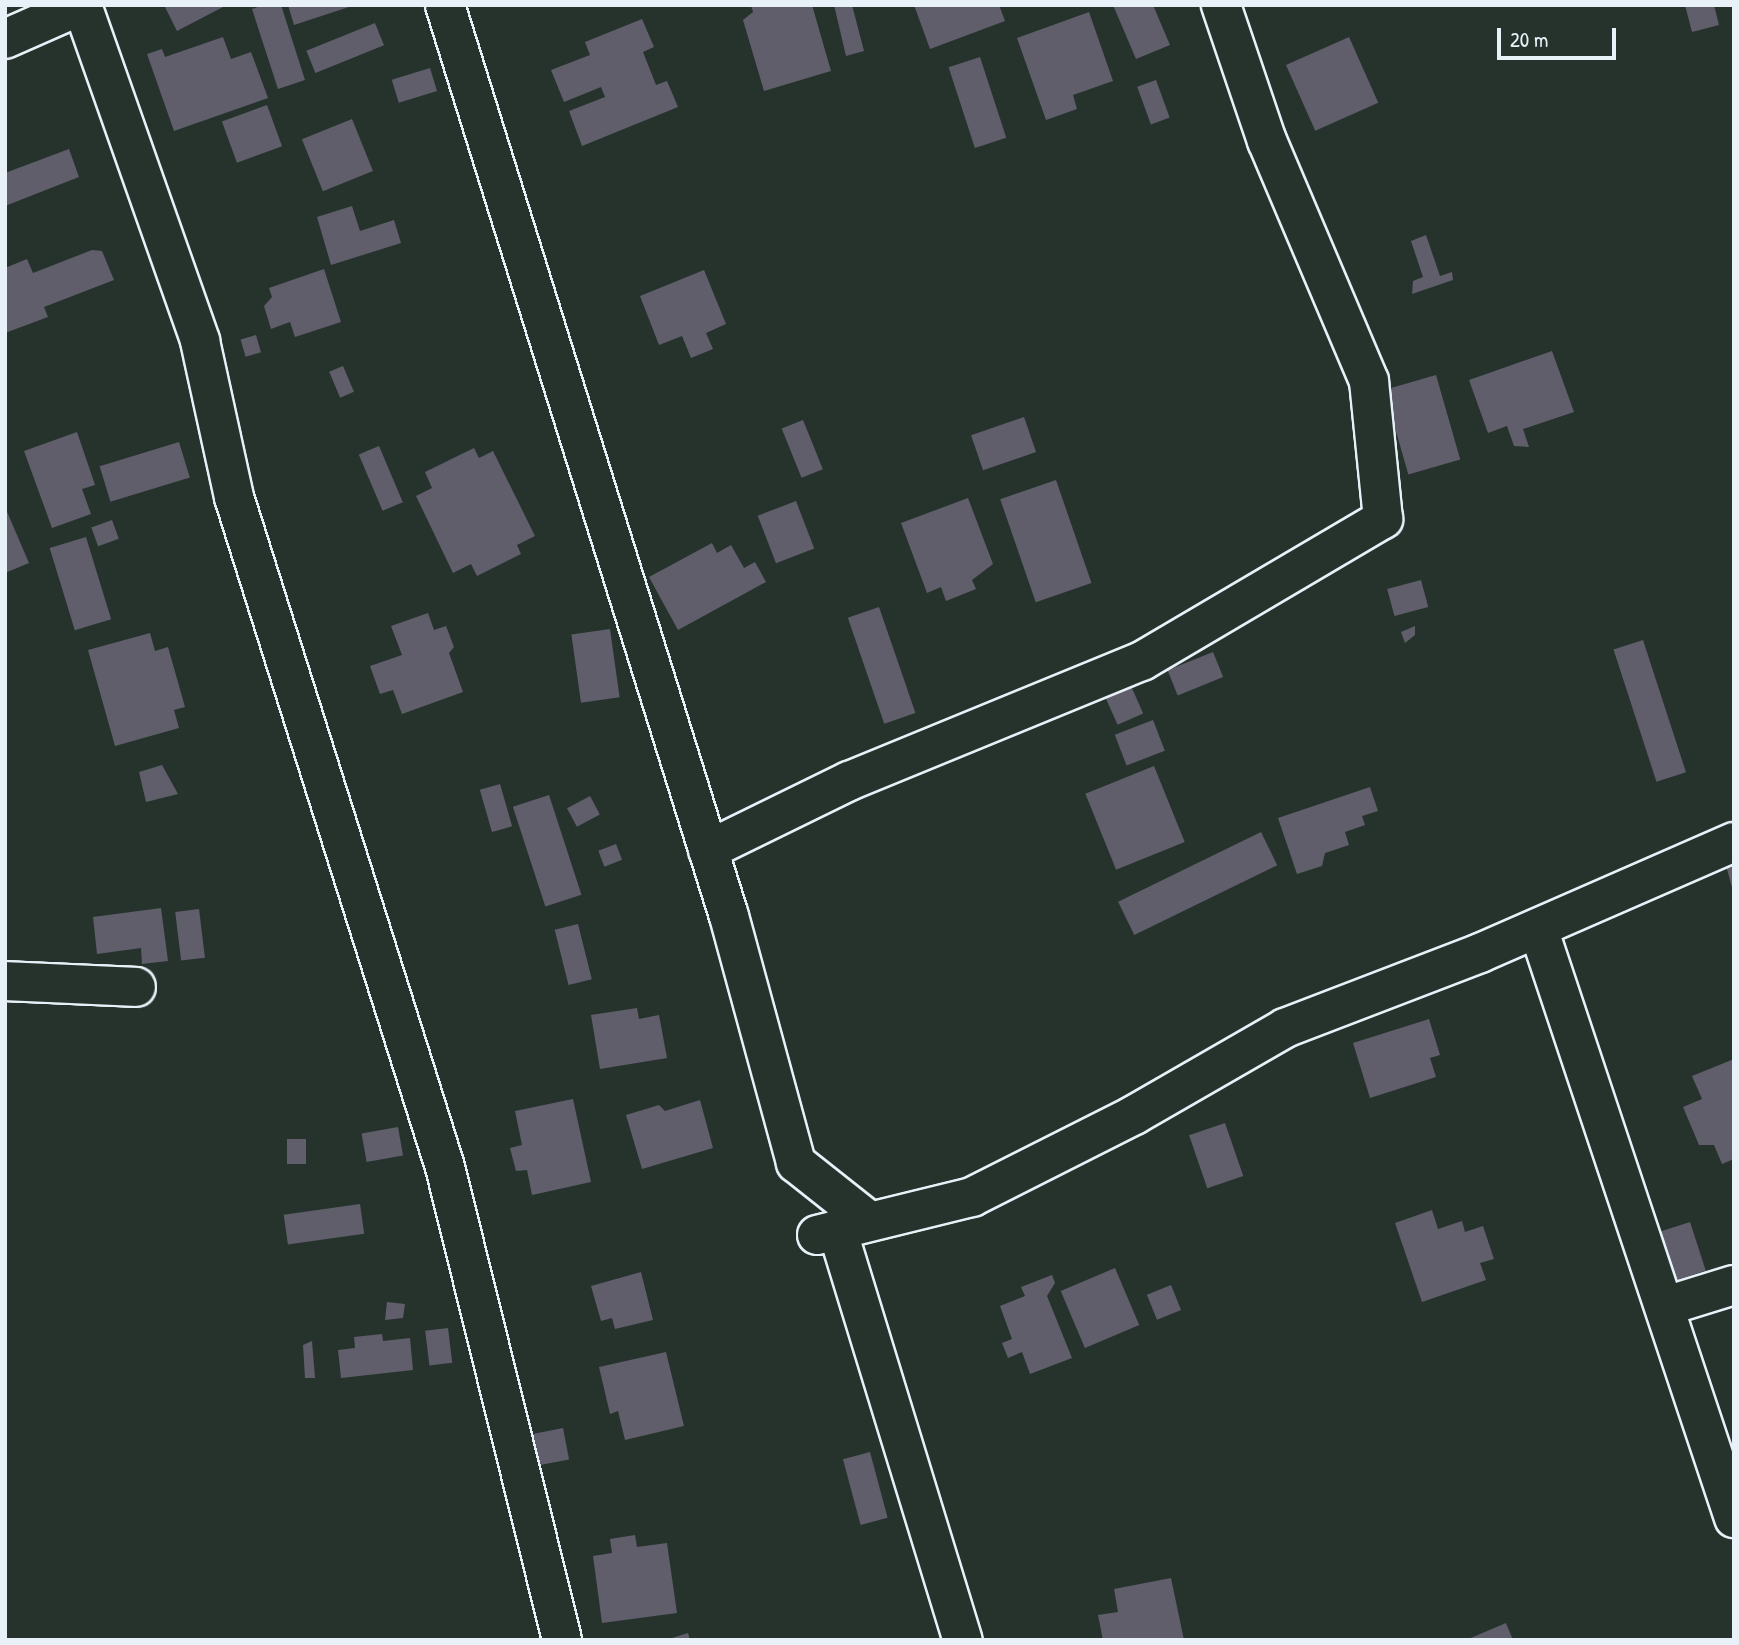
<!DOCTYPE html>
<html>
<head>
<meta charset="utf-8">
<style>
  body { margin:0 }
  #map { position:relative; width:1739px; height:1645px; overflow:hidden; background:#26332d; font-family:"Patrick Hand",sans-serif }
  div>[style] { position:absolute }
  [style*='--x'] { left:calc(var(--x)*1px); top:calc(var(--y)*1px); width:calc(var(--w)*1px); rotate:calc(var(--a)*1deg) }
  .building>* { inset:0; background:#5f5e6a; transform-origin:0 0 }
  .roads { filter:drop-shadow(2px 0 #e8f1f8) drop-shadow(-2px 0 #e8f1f8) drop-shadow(0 2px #e8f1f8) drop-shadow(0 -2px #e8f1f8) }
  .street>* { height:38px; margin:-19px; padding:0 19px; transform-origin:19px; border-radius:19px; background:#26332d }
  span { translate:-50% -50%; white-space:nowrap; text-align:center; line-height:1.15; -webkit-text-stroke:7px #26332d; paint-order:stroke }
  .frame { position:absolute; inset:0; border:7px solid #e8f1f8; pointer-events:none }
  .scale { position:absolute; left:1497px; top:28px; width:119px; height:32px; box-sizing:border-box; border:4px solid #e8f1f8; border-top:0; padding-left:9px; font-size:21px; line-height:24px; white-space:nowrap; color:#e8f1f8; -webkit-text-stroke:5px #26332d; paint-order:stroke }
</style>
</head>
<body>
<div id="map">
  <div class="building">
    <div style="clip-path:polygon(169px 5px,222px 5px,223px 7px,177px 31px,165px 7px)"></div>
    <div style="clip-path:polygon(264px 5px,281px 5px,305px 80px,278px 89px,252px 9px)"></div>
    <div style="clip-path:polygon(288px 5px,352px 5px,352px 6px,294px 25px)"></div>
    <div style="clip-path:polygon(751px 5px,812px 5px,831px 71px,764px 91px,743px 20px,753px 12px)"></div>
    <div style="clip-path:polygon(834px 5px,852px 5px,864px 51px,846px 56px)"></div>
    <div style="clip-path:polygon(914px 5px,999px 5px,1005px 21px,930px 49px)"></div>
    <div style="clip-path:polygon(1113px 5px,1153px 5px,1170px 45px,1136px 59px)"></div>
    <div style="clip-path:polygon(1685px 5px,1714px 5px,1719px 25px,1692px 32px)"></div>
    <div style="clip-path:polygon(1089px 12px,1113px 81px,1073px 95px,1077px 109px,1046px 120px,1017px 38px)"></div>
    <div style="clip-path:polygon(642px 19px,654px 47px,643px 52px,656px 85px,667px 81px,678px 107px,582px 146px,569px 111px,605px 97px,601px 87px,564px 102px,551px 70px,590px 55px,585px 42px)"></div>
    <div style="left:375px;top:23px;width:24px;height:74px;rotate:68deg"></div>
    <div style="clip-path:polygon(223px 37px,231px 59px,251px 52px,268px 98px,174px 131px,147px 54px,162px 49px,165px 57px)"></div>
    <div style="left:1349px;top:37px;width:72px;height:69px;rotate:66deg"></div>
    <div style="left:980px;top:57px;width:85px;height:33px;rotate:72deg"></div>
    <div style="left:430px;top:68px;width:24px;height:40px;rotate:73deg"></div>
    <div style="left:1156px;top:80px;width:40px;height:20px;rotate:70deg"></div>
    <div style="left:267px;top:105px;width:44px;height:48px;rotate:70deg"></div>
    <div style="left:352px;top:119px;width:56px;height:54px;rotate:68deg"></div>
    <div style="clip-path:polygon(69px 149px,79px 177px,5px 206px,5px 173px)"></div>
    <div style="clip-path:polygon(352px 206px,360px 231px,394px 220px,401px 243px,331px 265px,317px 217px)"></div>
    <div style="clip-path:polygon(1426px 235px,1440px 276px,1452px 272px,1453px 280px,1412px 294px,1413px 281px,1423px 277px,1411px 241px)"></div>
    <div style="clip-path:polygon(92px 250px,102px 251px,114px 280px,44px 307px,48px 317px,5px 333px,5px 268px,27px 259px,33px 273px)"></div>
    <div style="clip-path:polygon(324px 269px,341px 322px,295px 337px,290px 322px,271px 329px,264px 306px,272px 297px,269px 288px)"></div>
    <div style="clip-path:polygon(704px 270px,726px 324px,706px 333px,713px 349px,691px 358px,682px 336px,659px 345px,640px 296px)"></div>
    <div style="left:256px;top:335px;width:18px;height:16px;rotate:74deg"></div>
    <div style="clip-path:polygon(1552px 351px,1574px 412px,1523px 429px,1529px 447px,1514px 446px,1507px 426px,1488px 433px,1469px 380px)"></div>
    <div style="left:343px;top:366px;width:28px;height:15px;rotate:67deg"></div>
    <div style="left:1436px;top:375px;width:88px;height:54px;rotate:74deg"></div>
    <div style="left:1024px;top:417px;width:37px;height:56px;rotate:71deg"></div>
    <div style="left:803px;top:420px;width:53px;height:23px;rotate:68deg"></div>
    <div style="clip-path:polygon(77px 432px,95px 485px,82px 489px,91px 514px,52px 528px,24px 451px)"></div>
    <div style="left:179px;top:442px;width:37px;height:83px;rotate:73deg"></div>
    <div style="left:379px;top:446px;width:61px;height:22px;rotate:67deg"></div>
    <div style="clip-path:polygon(474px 448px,479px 458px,493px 451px,535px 536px,517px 545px,521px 554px,477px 576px,471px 564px,453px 573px,416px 496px,432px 488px,425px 472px)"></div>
    <div style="left:1056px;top:480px;width:109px;height:59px;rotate:71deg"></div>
    <div style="clip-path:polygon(968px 498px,993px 564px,972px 580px,976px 589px,946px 601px,941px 587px,927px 593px,901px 523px)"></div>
    <div style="left:796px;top:501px;width:51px;height:41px;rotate:69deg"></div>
    <div style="clip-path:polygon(5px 507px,29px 563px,5px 573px)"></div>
    <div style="left:112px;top:520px;width:20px;height:22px;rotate:70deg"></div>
    <div style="left:86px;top:537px;width:86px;height:38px;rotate:73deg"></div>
    <div style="clip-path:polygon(712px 543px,717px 553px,731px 545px,744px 568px,755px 562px,766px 582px,678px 630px,649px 577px)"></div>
    <div style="left:1421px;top:580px;width:28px;height:35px;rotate:75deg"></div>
    <div style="left:879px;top:607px;width:112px;height:33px;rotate:71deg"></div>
    <div style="clip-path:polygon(428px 613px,434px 630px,446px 626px,454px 647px,449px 653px,463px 692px,402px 714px,393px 690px,380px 694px,370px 666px,402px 655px,391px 626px)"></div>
    <div style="clip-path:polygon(1415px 626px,1415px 635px,1405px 643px,1401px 632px)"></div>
    <div style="left:610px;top:629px;width:69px;height:39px;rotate:82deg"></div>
    <div style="clip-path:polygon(150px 633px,155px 651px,168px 647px,185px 707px,174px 710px,179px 728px,115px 746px,88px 650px)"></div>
    <div style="left:1643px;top:640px;width:139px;height:31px;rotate:72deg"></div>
    <div style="left:1213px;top:652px;width:27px;height:49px;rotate:68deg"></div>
    <div style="left:1131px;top:686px;width:30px;height:28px;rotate:66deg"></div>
    <div style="left:1153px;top:720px;width:33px;height:41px;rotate:69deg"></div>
    <div style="clip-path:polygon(162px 765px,178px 794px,146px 802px,139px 772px)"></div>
    <div style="left:1154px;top:766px;width:82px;height:74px;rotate:68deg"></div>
    <div style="left:500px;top:784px;width:44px;height:21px;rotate:74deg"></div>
    <div style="clip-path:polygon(1370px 787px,1378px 811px,1362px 816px,1365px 825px,1345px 832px,1349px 845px,1325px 853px,1322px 866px,1297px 874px,1278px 818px)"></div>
    <div style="left:549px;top:795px;width:105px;height:38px;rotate:72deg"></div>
    <div style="left:590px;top:796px;width:21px;height:26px;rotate:62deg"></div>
    <div style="left:1261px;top:832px;width:37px;height:159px;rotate:64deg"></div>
    <div style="left:616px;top:844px;width:17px;height:19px;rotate:69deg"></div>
    <div style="clip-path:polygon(1734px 860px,1734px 891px,1733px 891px,1725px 862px)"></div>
    <div style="clip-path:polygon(161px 908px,168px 961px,142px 964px,141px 948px,97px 954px,93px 917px)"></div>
    <div style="left:199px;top:909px;width:49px;height:24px;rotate:83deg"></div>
    <div style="left:578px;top:924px;width:57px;height:24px;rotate:76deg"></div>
    <div style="clip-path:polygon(637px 1008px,639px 1019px,659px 1015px,667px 1058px,600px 1069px,591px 1015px)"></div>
    <div style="clip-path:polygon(1429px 1019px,1440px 1055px,1430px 1058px,1436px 1077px,1370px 1098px,1353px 1043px)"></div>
    <div style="clip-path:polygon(1734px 1059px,1734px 1159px,1722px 1164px,1714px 1145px,1699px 1145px,1683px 1107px,1702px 1099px,1692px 1076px)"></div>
    <div style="clip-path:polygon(573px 1099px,591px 1182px,532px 1195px,527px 1170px,516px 1171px,510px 1148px,522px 1145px,515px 1111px)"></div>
    <div style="clip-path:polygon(700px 1100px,713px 1148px,642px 1169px,626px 1115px,659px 1105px,665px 1111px)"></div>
    <div style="left:1225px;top:1123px;width:56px;height:38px;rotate:71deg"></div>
    <div style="left:398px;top:1127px;width:29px;height:37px;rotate:80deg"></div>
    <div style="left:287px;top:1139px;width:19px;height:25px"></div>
    <div style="left:360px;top:1204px;width:30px;height:77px;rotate:82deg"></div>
    <div style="clip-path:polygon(1432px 1210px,1438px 1229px,1462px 1221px,1465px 1232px,1483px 1226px,1494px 1259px,1480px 1263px,1486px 1280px,1422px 1302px,1395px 1223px)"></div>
    <div style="left:1690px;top:1222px;width:51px;height:36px;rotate:72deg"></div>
    <div style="left:1115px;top:1268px;width:62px;height:59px;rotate:67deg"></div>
    <div style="clip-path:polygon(641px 1272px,653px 1320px,615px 1329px,612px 1318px,601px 1321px,591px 1286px)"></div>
    <div style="clip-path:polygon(1052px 1275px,1055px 1283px,1047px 1296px,1072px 1358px,1030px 1374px,1022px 1352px,1008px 1358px,1002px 1343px,1012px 1339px,1000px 1306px,1025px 1296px,1021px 1287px)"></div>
    <div style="left:1171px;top:1285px;width:27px;height:26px;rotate:68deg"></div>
    <div style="clip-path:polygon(387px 1302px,405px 1304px,403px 1318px,385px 1320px)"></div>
    <div style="left:448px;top:1328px;width:35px;height:23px;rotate:83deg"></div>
    <div style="clip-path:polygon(382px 1334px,383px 1341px,410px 1338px,413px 1370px,341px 1378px,338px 1350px,355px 1348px,354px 1337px)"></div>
    <div style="clip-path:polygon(312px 1341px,315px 1378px,305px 1378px,303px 1345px)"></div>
    <div style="clip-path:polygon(666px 1352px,684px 1426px,625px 1440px,618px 1411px,610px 1414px,599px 1367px)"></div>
    <div style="left:563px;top:1428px;width:32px;height:31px;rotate:79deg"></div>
    <div style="left:870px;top:1452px;width:68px;height:28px;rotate:75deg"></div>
    <div style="clip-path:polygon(635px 1535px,637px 1547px,667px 1543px,677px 1613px,602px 1623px,593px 1556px,612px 1553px,610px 1539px)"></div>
    <div style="clip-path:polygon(1171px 1578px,1184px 1640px,1103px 1640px,1098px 1615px,1118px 1612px,1114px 1589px)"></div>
    <div style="clip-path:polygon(1506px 1623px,1513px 1640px,1466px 1640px)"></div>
    <div style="clip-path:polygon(688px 1633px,690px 1640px,669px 1640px,669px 1639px)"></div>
  </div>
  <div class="roads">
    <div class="street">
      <div style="--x:82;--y:5;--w:356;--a:70.6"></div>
      <div style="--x:200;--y:341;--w:160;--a:77.7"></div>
      <div style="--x:234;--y:497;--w:702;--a:72.52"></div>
      <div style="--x:445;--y:1167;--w:487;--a:76.1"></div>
      <div style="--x:445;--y:5;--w:954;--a:72.69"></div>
      <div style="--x:729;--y:916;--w:256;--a:74.8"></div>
      <div style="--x:796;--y:1163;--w:92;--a:38.4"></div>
      <div style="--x:5;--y:39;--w:84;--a:-23.8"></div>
      <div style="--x:708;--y:850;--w:157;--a:-26.1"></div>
      <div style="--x:849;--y:781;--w:317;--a:-22.3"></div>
      <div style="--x:1142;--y:661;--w:280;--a:-30.5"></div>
      <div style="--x:1383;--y:519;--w:139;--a:-95.8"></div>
      <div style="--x:1369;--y:381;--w:261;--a:-113"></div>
      <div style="--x:1267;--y:141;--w:144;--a:-108.7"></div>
      <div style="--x:1538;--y:928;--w:622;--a:71.62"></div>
      <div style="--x:5;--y:981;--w:131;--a:2.6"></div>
      <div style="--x:837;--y:1229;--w:430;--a:73"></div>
      <div style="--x:817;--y:1235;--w:160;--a:-13.8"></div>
      <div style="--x:972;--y:1197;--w:182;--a:-26.8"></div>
      <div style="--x:1134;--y:1115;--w:174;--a:-29.9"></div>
      <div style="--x:1285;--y:1028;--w:209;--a:-21"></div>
      <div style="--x:1480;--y:953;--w:277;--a:-23.6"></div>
      <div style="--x:1666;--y:1306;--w:71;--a:-17.2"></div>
    </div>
  </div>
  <div class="frame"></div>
  <div class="scale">20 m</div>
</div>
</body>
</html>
